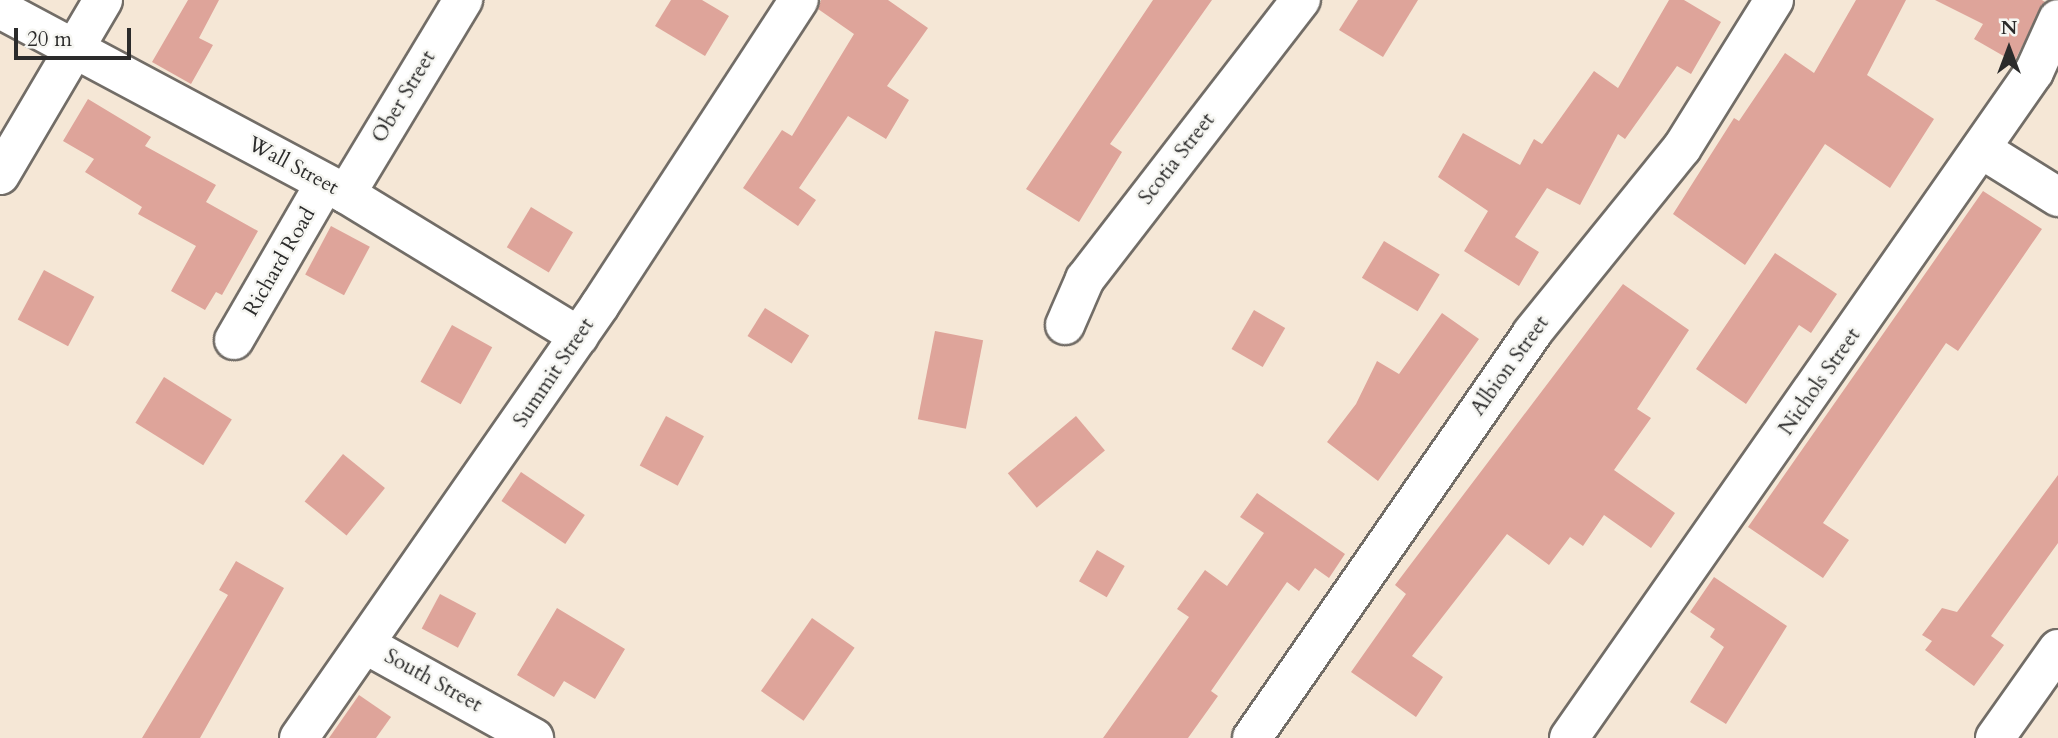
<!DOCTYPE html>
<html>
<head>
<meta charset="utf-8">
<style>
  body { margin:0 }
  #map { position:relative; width:2058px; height:738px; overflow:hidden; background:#f5e7d6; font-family:Cardo,serif }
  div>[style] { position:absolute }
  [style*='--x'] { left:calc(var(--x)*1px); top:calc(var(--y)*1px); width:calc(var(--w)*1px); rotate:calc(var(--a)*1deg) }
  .building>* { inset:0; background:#dea49a; transform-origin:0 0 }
  .roads { filter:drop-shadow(2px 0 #726d67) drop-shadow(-2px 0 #726d67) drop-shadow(0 2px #726d67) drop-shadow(0 -2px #726d67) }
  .minor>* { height:38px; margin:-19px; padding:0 19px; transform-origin:19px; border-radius:19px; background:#fff }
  span { translate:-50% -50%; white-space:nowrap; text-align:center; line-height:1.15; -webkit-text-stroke:5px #f6f6f2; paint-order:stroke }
  .street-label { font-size:21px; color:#2b2b2b }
  .north { position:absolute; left:1974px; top:14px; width:70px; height:70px; -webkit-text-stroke:5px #f6f6f2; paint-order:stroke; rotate:0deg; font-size:19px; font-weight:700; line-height:28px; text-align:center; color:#2b2b2b }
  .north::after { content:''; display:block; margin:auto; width:24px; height:32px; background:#2b2b2b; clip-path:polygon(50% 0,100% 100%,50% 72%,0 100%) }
  .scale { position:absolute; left:14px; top:28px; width:117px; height:32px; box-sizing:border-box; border:4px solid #2b2b2b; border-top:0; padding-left:9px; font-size:21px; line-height:24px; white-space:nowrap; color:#2b2b2b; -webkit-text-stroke:5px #f6f6f2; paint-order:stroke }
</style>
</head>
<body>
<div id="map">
  <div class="building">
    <div style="clip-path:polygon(188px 0,219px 0,199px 38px,213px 45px,191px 84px,152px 62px)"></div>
    <div style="clip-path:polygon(671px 0,702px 0,729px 16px,705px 56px,655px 26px)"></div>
    <div style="clip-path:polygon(821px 0,888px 0,928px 28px,887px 86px,909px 100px,886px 139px,848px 116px,799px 188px,816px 200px,798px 226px,743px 188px,782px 130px,792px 136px,854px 34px,818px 9px)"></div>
    <div style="clip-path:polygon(1153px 0,1212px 0,1110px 144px,1122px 152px,1079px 222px,1026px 189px)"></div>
    <div style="clip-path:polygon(1358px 0,1418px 0,1383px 57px,1339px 30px)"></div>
    <div style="clip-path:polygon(1669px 0,1684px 0,1721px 22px,1691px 74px,1677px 66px,1625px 139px,1618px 134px,1580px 205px,1547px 188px,1515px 237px,1539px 252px,1519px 286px,1464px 251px,1488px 211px,1438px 177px,1463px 133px,1520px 165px,1534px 139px,1542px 144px,1594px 71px,1618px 88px)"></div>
    <div style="clip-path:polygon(1856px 0,1906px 0,1867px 75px,1934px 119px,1890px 188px,1825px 144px,1745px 265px,1673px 214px,1734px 118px,1739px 121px,1785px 53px,1814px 73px)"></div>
    <div style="clip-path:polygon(1935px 0,2042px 0,2045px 2px,2014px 62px,1974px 39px,1983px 24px)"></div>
    <div style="clip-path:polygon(88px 99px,151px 137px,145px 146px,216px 185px,206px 202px,258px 231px,222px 295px,216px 292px,205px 310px,171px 291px,196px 246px,138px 214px,142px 207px,85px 172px,94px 159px,63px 141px)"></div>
    <div style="clip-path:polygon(1983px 191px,2042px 229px,1958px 351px,1946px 343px,1823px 523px,1849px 540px,1823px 578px,1748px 527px)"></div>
    <div style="left:531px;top:207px;width:49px;height:47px;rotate:31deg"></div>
    <div style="left:331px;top:226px;width:44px;height:55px;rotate:28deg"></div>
    <div style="left:1384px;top:241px;width:65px;height:43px;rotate:31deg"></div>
    <div style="clip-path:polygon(1775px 253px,1837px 294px,1811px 333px,1799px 325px,1746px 404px,1696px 369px)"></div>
    <div style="left:44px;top:270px;width:57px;height:56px;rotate:28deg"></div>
    <div style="clip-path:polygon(1623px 284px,1689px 330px,1637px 409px,1651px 418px,1614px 470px,1675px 513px,1651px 548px,1604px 515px,1583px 546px,1570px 537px,1549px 565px,1507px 534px,1412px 656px,1443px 677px,1416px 717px,1351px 672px,1406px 594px,1395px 585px)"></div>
    <div style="left:765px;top:308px;width:52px;height:33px;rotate:32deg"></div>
    <div style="left:1254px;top:310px;width:36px;height:45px;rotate:30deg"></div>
    <div style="clip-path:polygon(1442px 313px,1479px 339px,1378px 481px,1327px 442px,1356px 404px,1377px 361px,1399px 374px)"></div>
    <div style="left:452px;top:325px;width:46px;height:65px;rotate:29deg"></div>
    <div style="left:935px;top:331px;width:49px;height:90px;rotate:11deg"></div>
    <div style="left:164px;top:377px;width:80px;height:54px;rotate:32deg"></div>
    <div style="left:666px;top:416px;width:43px;height:56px;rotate:28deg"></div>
    <div style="left:1076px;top:416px;width:45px;height:89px;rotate:50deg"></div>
    <div style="left:343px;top:454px;width:54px;height:61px;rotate:39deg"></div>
    <div style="left:521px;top:472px;width:77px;height:35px;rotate:34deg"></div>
    <div style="clip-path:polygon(2058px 475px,2058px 543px,1991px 636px,2004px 645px,1974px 686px,1925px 650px,1932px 641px,1922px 635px,1942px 608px,1957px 612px)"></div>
    <div style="clip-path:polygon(1257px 493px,1345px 554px,1329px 578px,1315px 568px,1299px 591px,1287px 582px,1211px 691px,1218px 696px,1188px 738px,1103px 738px,1189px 617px,1177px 609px,1205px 570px,1227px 586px,1264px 533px,1240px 517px)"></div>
    <div style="left:1097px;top:550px;width:32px;height:36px;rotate:30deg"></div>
    <div style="clip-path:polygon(236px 561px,284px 588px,200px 738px,142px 738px,228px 595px,219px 590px)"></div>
    <div style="clip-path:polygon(1714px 577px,1787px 626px,1726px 724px,1690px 702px,1724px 647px,1710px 637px,1715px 629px,1690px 612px)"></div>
    <div style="left:440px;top:594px;width:41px;height:39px;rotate:28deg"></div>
    <div style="clip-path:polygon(557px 608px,625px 649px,595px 699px,564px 681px,554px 697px,517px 675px)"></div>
    <div style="left:812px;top:618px;width:52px;height:89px;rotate:35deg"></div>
    <div style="clip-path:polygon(359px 695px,391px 717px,376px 738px,329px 738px)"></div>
  </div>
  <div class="roads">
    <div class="minor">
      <div style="--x:0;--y:9;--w:392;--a:28.1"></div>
      <div style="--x:346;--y:194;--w:273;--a:31.4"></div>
      <div style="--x:1981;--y:149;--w:91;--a:31.9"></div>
      <div style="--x:0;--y:175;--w:203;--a:-59.5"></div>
      <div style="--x:346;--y:194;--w:227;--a:-58.9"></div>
      <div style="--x:1065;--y:325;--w:50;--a:-66.5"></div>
      <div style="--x:1085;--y:279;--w:353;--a:-52.3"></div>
      <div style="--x:234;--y:340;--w:181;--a:-59.9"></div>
      <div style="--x:368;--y:646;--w:190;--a:29"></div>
      <div style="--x:299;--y:738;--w:527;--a:-55.19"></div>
      <div style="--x:600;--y:305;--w:364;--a:-56.9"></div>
      <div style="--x:1252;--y:738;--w:492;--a:-55.3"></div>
      <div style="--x:1532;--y:333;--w:238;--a:-51"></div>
      <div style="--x:1682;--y:148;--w:174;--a:-58.1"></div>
      <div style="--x:1569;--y:738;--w:812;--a:-55.08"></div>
      <div style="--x:2034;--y:72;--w:58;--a:-65.6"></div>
      <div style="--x:1995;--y:738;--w:109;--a:-54.7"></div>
    </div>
  </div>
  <div class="street-label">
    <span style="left:404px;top:97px;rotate:-59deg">Ober Street</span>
    <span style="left:1177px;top:159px;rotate:-52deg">Scotia Street</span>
    <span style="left:293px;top:166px;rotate:28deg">Wall Street</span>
    <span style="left:280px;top:262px;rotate:-60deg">Richard Road</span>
    <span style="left:1510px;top:366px;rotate:-54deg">Albion Street</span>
    <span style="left:554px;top:373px;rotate:-56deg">Summit Street</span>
    <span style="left:1820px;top:382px;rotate:-55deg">Nichols Street</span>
    <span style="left:433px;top:681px;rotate:29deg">South Street</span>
  </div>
  <div class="north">N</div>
  <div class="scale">20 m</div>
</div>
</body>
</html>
